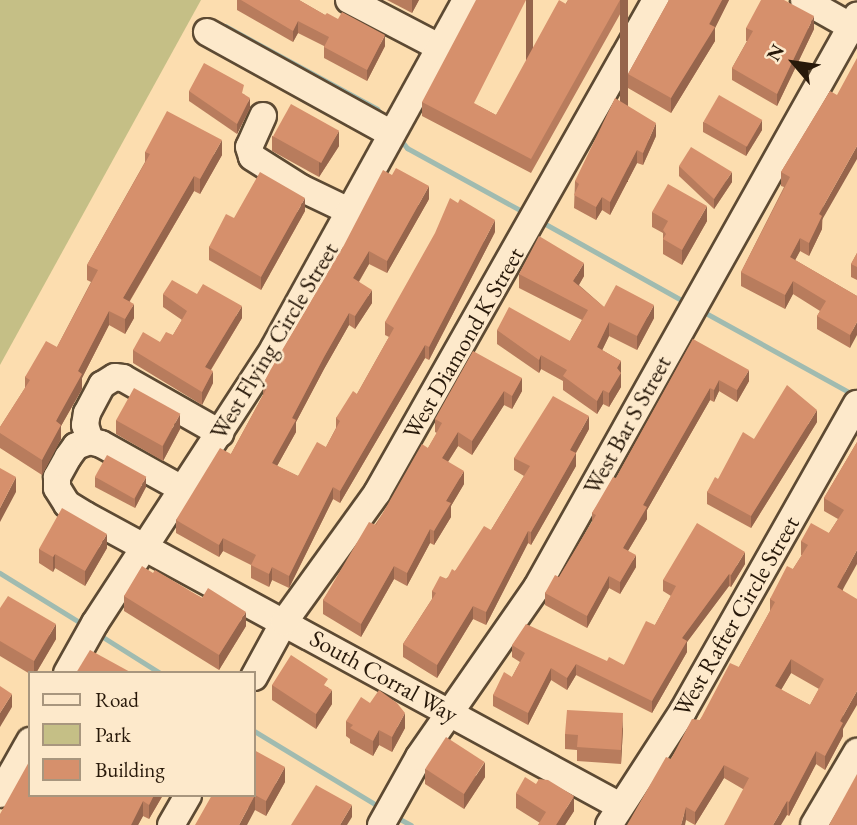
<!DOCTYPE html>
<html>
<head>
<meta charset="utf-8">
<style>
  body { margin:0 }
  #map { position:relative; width:857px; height:825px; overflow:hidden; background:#fcddaf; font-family:"EB Garamond",serif }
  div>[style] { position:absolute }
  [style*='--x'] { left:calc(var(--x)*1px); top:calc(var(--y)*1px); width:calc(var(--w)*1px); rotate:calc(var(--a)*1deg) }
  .green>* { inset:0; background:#c5bf86 }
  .stream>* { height:5px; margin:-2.5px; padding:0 2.5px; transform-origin:2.5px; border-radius:2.5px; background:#a0bbb0 }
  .roads { filter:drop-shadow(2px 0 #5d4a33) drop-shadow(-2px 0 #5d4a33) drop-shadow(0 2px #5d4a33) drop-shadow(0 -2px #5d4a33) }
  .minor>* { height:26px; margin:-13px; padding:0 13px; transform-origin:13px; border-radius:13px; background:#fde9cb }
  .wall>* { inset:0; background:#b87c5d }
  .shaded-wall>* { inset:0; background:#96654c; transform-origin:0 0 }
  .building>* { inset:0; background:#d6906c; transform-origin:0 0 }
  span { translate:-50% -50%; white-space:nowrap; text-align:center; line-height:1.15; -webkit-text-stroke:5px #fde9cb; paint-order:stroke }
  .street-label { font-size:24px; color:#28190a }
  .legend { position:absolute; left:28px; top:671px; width:228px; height:126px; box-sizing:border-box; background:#fde9cb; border:2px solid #a8967e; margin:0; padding:9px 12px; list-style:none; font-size:21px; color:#28190a }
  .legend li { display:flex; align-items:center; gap:14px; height:35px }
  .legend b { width:35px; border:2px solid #a8967e }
  .north { position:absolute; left:759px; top:28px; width:70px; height:70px; -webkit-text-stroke:5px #fde9cb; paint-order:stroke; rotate:299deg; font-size:19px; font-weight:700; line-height:28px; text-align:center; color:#28190a }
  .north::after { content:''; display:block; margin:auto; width:24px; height:32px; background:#28190a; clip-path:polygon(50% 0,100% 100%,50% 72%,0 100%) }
</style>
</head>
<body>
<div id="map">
  <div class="green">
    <div style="clip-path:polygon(0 0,201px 0,0 365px)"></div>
  </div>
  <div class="stream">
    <div style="--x:225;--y:26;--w:173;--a:28.6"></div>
    <div style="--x:377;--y:109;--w:9;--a:49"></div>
    <div style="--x:399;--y:138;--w:13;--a:51"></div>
    <div style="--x:407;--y:148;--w:135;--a:28.8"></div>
    <div style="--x:540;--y:221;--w:168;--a:29.2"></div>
    <div style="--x:702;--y:311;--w:176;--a:28.9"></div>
    <div style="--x:0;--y:573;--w:99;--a:31.8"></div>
    <div style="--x:98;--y:634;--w:73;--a:32.2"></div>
    <div style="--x:254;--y:731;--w:151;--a:31.2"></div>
    <div style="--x:394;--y:816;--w:19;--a:28"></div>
  </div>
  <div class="roads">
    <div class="minor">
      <div style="--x:349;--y:0;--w:102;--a:27.6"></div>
      <div style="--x:804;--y:0;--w:61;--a:29.5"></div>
      <div style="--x:207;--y:32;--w:209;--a:28.9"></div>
      <div style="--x:263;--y:116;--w:34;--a:114"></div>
      <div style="--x:249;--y:147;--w:10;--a:73"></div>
      <div style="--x:252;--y:157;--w:58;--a:32.3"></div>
      <div style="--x:301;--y:188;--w:53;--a:25.6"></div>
      <div style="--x:90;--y:441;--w:17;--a:-107"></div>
      <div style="--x:85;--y:425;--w:12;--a:-81"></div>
      <div style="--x:87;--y:413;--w:32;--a:-62"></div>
      <div style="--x:102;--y:385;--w:15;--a:-32"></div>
      <div style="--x:115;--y:377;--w:8;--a:7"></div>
      <div style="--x:123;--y:378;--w:112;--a:29.6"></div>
      <div style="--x:184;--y:490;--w:95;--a:-151"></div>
      <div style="--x:101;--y:444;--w:11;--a:-165"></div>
      <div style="--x:90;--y:441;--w:15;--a:160"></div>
      <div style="--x:76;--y:446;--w:14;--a:126"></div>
      <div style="--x:68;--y:457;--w:23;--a:119"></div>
      <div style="--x:57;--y:477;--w:11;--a:90"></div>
      <div style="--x:57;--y:488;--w:19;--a:58"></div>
      <div style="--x:67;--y:504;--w:21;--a:31"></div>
      <div style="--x:85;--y:515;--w:609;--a:28.54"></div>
      <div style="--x:67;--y:673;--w:57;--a:-60.8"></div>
      <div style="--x:95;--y:623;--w:328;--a:-56.9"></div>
      <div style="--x:274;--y:348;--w:397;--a:-61.1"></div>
      <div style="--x:254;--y:677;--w:63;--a:-61.4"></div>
      <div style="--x:284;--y:622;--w:159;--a:-54.2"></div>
      <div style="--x:377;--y:493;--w:566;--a:-60.49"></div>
      <div style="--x:0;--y:794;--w:61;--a:-60.5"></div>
      <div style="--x:171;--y:825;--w:34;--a:-60"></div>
      <div style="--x:381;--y:825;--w:78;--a:-60.8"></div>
      <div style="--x:419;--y:757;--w:207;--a:-55.2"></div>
      <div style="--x:537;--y:587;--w:655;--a:-60.73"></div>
      <div style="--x:609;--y:825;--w:136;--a:-57"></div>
      <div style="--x:683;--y:711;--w:353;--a:-60.5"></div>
      <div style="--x:814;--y:825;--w:85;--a:-59.5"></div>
    </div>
  </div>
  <div class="wall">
    <div style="clip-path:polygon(237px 0,299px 0,325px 15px,385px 46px,367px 81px,324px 58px,324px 46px,298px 33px,293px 42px,237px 10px)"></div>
    <div style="clip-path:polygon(387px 0,419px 0,412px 13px)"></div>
    <div style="clip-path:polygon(568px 0,628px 0,531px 173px,422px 116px,422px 102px,479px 106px,496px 115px)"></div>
    <div style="clip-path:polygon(669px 0,729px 0,715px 28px,715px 41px,671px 113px,628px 88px,628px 74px)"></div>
    <div style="clip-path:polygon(746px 28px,814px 29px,777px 106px,732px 80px,732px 68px,747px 41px,746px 41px)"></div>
    <div style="clip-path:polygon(189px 91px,244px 94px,250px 108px,237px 134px,189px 101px)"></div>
    <div style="clip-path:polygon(830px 91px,822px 229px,809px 256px,800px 251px,795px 260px,857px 296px,850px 348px,817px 329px,817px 316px,820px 311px,793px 294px,785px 309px,741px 286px,741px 272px,784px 187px,781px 186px,781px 172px)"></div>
    <div style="clip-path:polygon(703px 122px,762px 130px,746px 156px,703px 132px)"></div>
    <div style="clip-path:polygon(272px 136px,339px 146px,319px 177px,272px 151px)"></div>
    <div style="clip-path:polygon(656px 136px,643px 165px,637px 163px,610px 215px,602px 210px,596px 220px,574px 208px,575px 181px)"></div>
    <div style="clip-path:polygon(145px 152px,222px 155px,200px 194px,194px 191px,130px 301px,134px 318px,125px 334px,109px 325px,82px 378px,82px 389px,61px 426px,61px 439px,42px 475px,0 448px,0 427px,25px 388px,25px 377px,57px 347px,91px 282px,87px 280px,87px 265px,145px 162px)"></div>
    <div style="clip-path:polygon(679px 166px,732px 182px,714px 209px,679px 176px)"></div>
    <div style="clip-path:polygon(429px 199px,387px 273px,369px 264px,359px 282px,372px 303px,355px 329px,349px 325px,324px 369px,296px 422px,296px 432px,277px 466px,298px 476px,326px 447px,336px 428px,336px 418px,357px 394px,389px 337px,385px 335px,385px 322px,495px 232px,429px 360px,425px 358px,340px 503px,333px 499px,289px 588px,272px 580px,269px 587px,251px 578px,251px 565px,223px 551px,219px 557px,176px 533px,176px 520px,231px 454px,263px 395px,263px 384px,343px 247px)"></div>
    <div style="clip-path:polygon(305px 211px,261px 290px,209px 260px,209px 247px,234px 218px)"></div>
    <div style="clip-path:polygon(652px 212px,707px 221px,682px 265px,663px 254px,663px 233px,652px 227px)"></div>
    <div style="clip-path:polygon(857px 253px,857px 280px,851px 277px,851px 264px)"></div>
    <div style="clip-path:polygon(519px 274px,584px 276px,579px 285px,604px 307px,654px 318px,637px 350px,609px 336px,602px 350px,621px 361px,621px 387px,609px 407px,603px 404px,597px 414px,563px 390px,563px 381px,541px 369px,539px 373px,497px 344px,497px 330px,570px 341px,582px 320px,519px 288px)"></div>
    <div style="clip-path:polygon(163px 294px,242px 318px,211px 370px,213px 383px,202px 405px,133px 363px,133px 350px,160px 342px,173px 335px,182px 320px,163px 307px)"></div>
    <div style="clip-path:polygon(693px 339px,749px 381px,737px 402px,719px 391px,714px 402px,710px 400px,647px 510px,647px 519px,628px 551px,636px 567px,620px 594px,609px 588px,587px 628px,545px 605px,545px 593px,559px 577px,592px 522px,592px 513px,616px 478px)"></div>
    <div style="clip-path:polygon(522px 378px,522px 391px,512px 409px,504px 405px,472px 455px,458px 446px,448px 462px,464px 484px,451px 506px,451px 517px,434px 545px,430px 543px,407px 586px,394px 579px,361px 637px,323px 614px,323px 600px,428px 448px,437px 433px,435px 432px,435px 419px)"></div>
    <div style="clip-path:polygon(116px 420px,180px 429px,163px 461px,116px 434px)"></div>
    <div style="clip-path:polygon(817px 422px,751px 528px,707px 504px,707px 492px,754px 439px)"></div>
    <div style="clip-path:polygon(589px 429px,576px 453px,576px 466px,531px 545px,528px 543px,486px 625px,473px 619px,437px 678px,403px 657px,403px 644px,432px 599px,432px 591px,455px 571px,491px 530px,524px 476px,514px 470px,514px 458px)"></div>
    <div style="clip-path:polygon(evenodd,857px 442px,843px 590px,843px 736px,825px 770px,816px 764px,789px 816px,724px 778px,695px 825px,686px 820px,671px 759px,739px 667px,770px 611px,770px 599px,793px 569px,802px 555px,801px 555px,801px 541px,829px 533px,838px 519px,824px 511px,824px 498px,857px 442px,791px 673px,819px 689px,810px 705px,781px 690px,791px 673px)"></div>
    <div style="clip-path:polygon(95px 477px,146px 487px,135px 508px,95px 487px)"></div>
    <div style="clip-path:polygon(107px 548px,85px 586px,55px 568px,53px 572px,39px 563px,39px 549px)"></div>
    <div style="clip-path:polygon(745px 564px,731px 587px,729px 586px,687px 642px,687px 652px,652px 713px,576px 675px,567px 690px,551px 680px,528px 725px,493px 706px,493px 695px,512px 677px,520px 662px,512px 657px,512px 645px,624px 665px,655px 625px,671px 596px,663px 591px,663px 580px)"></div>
    <div style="clip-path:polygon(153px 573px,202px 598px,246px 626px,219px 670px,124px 611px,124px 596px)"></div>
    <div style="clip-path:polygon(0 608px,56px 639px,36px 673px,30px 674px,0 656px)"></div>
    <div style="clip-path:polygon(272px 685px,328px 687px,332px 704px,316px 729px,272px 700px)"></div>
    <div style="clip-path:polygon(346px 721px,405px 728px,392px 752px,379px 745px,373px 756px,350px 743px,350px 739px,346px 736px)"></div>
    <div style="clip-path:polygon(623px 728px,621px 764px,577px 761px,577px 750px,565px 749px,565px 734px)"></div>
    <div style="clip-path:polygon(425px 769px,485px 777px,464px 809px,425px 784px)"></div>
    <div style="clip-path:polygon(285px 782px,266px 816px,255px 810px,212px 795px)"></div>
    <div style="clip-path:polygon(516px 793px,574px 811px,565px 825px,538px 825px,540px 823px,516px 808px)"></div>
    <div style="clip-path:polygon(163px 795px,149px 819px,143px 816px,138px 825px,0 825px)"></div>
  </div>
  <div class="shaded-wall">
    <div style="clip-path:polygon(412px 0,419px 0,412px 13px)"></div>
    <div style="left:526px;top:0;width:7px;height:115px"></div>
    <div style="left:620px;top:0;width:8px;height:182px"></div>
    <div style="clip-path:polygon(722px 0,729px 0,715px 28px,715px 41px,671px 113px,671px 98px)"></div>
    <div style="clip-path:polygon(814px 16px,814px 29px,777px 106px,777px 94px)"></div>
    <div style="clip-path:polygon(298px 21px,298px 33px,293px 42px,293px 31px)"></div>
    <div style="clip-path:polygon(385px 35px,385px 46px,367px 81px,367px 70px)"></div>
    <div style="clip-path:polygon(250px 98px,250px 108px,237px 134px,237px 124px)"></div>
    <div style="clip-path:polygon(762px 120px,762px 130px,746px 156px,746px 146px)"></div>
    <div style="clip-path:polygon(656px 123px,656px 136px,643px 165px,643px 153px)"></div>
    <div style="clip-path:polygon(339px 131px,339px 146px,319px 177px,319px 163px)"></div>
    <div style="clip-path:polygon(222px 140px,222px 155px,200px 194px,200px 179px)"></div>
    <div style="clip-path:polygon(857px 146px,857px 159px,822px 220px,822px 229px,809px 256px,809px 243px,819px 214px)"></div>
    <div style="clip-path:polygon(637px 150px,637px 163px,610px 215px,610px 202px)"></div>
    <div style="clip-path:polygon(732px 172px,732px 182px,714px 209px,714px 199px)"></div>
    <div style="clip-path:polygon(194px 176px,194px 191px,123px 312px,123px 298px)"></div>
    <div style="clip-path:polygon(429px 186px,429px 199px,387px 273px,387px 261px)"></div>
    <div style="clip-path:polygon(602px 197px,602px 210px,596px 220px,596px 207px)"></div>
    <div style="clip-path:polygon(305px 198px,305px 211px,261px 290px,261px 277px)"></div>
    <div style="clip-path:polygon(707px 206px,707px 221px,682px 265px,682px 250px)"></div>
    <div style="clip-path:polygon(495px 220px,495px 232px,429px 360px,429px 347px)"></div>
    <div style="clip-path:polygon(800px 238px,800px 251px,790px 270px,790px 257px)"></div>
    <div style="clip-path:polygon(369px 251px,369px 264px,353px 291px,353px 278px)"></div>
    <div style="clip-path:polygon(584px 263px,584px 276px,573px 295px,573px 281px)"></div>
    <div style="clip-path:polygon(793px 281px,793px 294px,785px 309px,785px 295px)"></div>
    <div style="clip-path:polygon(372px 290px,372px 303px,355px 329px,355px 316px)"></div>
    <div style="clip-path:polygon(134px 304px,134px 318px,125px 334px,125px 319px)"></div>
    <div style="clip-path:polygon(654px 305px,654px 318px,637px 350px,637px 336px)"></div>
    <div style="clip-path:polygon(242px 306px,242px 318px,205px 379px,205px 367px)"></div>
    <div style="clip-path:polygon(109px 311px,109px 325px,82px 378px,82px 389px,61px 426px,61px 439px,42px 475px,42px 460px,56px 421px,78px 371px)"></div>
    <div style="clip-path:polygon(349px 313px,349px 325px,324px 369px,296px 422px,296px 432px,272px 475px,272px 463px,292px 418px,324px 357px)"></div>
    <div style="clip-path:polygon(609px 322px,609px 336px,597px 361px,597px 347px)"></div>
    <div style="clip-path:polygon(857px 322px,857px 335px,850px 348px,850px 335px)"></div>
    <div style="clip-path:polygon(425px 345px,425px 358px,340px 503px,340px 491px)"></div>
    <div style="clip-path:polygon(541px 355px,541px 369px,539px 373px,539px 360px)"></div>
    <div style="clip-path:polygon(621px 361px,621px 387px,609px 407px,609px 393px,617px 368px)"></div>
    <div style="clip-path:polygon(749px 370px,749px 381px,737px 402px,737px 390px)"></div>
    <div style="clip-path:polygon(213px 371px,213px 383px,202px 405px,202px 392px)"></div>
    <div style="clip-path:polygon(522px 378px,522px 391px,512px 409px,512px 396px)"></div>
    <div style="clip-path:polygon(719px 380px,719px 391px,714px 402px,714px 390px)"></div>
    <div style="clip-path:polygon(710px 388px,710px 400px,647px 510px,647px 519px,623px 559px,623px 548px,643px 505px)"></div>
    <div style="clip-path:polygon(603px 390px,603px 404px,597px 414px,597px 401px)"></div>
    <div style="clip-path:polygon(504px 391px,504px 405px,472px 455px,472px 441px)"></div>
    <div style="clip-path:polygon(817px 410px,817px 422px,751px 528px,751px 516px)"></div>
    <div style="clip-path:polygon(180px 414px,180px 429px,163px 461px,163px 446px)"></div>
    <div style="clip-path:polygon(589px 416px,589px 429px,570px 463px,570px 450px)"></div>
    <div style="clip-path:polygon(458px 432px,458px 446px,442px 471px,442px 458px)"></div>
    <div style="clip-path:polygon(576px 453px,576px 466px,531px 545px,531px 532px)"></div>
    <div style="clip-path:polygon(464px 471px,464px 484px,451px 506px,451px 517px,434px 545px,434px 531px,446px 501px)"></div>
    <div style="clip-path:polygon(16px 477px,16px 492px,0 522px,0 508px)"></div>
    <div style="clip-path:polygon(146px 477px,146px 487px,135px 508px,135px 498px)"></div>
    <div style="clip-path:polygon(333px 487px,333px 499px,289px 588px,289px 576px)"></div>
    <div style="clip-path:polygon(430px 529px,430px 543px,407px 586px,407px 573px)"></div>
    <div style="clip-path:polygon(528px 531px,528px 543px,486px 625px,486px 612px)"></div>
    <div style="clip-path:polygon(107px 534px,107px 548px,85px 586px,85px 571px)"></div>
    <div style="clip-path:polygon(223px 538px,223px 551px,219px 557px,219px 545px)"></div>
    <div style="clip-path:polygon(857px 550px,857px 564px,837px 600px,837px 587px)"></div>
    <div style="clip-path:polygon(745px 552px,745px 564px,731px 587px,731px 575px)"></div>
    <div style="clip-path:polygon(55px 554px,55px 568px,53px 572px,53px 557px)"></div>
    <div style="clip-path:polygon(636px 555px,636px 567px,620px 594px,620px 582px)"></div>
    <div style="clip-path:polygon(394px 566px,394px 579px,361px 637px,361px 624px)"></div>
    <div style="clip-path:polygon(272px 567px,272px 580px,269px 587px,269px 574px)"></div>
    <div style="clip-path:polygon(729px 574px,729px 586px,687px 642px,687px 652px,652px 713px,652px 701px,682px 638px)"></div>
    <div style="clip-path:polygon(609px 576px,609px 588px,587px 628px,587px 616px)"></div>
    <div style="clip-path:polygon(473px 606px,473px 619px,437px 678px,437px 665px)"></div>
    <div style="clip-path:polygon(246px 612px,246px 626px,219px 670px,219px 655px)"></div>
    <div style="clip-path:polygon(56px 624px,56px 639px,36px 673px,34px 673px,34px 661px)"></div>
    <div style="clip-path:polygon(791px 659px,791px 673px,775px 700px,775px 686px)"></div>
    <div style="clip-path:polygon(576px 664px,576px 675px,567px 690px,567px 678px)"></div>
    <div style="clip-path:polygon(551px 668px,551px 680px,528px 725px,528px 713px)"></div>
    <div style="clip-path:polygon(332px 690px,332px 704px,316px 729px,316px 714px)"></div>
    <div style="clip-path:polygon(857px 691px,857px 705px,843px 729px,843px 736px,825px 770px,825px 756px,840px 721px)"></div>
    <div style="clip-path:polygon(12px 694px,12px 707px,0 727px,0 713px)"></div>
    <div style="clip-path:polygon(405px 713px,405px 728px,392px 752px,392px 737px)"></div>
    <div style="clip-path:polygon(623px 713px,623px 728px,621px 764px,621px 750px)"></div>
    <div style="clip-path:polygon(379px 730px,379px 745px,373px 756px,373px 741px)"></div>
    <div style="clip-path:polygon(816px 751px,816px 764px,789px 816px,789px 802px)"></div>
    <div style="clip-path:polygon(485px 762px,485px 777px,464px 809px,464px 794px)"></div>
    <div style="clip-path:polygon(724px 765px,724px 778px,695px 825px,695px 812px)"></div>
    <div style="clip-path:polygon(285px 767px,285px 782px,266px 816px,266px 801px)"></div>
    <div style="clip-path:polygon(154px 795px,163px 795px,149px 819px,149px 805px)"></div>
    <div style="clip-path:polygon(255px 795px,255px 810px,247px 825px,239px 825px)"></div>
    <div style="clip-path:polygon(574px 796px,574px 811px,565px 825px,556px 825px)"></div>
    <div style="clip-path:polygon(143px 801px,143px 816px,138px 825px,131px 825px)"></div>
    <div style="clip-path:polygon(787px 801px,787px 815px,781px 825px,773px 825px)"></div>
    <div style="clip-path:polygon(352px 805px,352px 817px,347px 825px,340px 825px)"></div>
    <div style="clip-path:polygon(686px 807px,686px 820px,685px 825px,681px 825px)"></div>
  </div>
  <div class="building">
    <div style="clip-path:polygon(241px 0,299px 0,325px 15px,327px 13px,338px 19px,342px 12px,385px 35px,367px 70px,324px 47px,329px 37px,298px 21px,293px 31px)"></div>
    <div style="clip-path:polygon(476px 0,526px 0,474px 103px,496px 115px,559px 0,566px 4px,568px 0,620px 0,531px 159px,422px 102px)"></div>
    <div style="clip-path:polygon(669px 0,722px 0,709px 24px,715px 27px,671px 98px,628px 74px)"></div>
    <div style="clip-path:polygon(761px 0,784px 0,814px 16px,777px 94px,732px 68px,753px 31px,746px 28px)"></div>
    <div style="clip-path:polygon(857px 58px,857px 146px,819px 214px,822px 216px,809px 243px,800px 238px,790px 257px,857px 296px,857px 322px,850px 335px,817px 316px,826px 301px,793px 281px,785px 295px,741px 272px,790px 177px,781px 172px,830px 91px,837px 95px)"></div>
    <div style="clip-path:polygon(204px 63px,244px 85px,242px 93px,250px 98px,237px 124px,189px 91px)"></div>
    <div style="left:719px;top:95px;width:50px;height:31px;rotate:30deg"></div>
    <div style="clip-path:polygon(615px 98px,656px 123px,643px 153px,637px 150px,610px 202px,602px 197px,596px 207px,574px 195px,579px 184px,575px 181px)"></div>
    <div style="left:291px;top:104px;width:55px;height:37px;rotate:29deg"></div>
    <div style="clip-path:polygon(167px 111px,222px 140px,200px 179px,194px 176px,123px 298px,134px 304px,125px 319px,109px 311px,78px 371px,82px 374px,56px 421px,61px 425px,42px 460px,0 433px,0 427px,30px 380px,25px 377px,46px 341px,57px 347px,98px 270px,87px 265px,150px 154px,145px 152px)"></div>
    <div style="clip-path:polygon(691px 147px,732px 172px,714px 199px,679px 166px)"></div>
    <div style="clip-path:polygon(396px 168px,429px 186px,387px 261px,369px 251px,353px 278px,372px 290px,355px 316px,349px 313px,324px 357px,292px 418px,296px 420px,272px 463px,298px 476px,317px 442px,326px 447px,340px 421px,336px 418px,353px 391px,357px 394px,394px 328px,385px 322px,435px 233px,450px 198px,458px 203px,460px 199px,495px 220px,429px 347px,425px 345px,340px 491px,333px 487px,289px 576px,272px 567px,269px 574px,251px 565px,256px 555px,223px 538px,219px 545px,176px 520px,220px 448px,231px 454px,268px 386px,263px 384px,271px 369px,343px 247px,383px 170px,392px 175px)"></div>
    <div style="clip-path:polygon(260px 172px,305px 198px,261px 277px,209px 247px,226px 214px,234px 218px)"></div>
    <div style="clip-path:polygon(668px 184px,707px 206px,682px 250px,663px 239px,666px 234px,663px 230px,668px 221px,652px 212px)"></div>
    <div style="clip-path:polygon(539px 236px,584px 263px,573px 281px,604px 307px,616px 285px,654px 305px,637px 336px,609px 322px,597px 347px,621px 361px,617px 368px,621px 373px,609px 393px,603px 390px,597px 401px,563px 376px,567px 370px,541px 355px,539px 360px,497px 330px,509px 307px,570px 341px,588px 310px,519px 274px)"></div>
    <div style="clip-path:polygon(857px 253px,857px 267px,851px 264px)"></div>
    <div style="clip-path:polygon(172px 280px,197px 294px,203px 284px,242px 306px,205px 367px,213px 371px,202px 392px,133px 350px,143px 332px,160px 342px,166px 332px,173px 335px,187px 311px,163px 294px)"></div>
    <div style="clip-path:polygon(693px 339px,749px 370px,737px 390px,719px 380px,714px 390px,710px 388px,643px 505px,647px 507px,623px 548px,636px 555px,620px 582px,609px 576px,587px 616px,545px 593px,555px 575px,559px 577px,596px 515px,592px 513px,613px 477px,616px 478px)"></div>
    <div style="clip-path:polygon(473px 351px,522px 378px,512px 396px,504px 391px,472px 441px,458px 432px,442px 458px,464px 471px,446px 501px,451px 503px,434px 531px,430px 529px,407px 573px,394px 566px,361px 624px,323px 600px,369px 522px,376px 525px,422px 444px,428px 448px,442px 423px,435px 419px)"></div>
    <div style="clip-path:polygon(787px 385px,817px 410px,751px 516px,707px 492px,715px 477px,718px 479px,743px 432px,754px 439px)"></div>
    <div style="left:134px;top:388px;width:53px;height:37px;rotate:29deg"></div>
    <div style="clip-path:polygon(553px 396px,589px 416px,570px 450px,576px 453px,531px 532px,528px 531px,486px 612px,473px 606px,437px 665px,403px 644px,436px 593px,432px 591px,440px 576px,447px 579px,452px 569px,455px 571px,484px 526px,491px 530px,530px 466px,514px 458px)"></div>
    <div style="clip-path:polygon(evenodd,857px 442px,857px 550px,837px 587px,857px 599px,857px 691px,840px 721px,843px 723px,825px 756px,816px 751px,789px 802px,787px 801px,773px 825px,724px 825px,749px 778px,724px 765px,695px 812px,686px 807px,681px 825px,627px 825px,666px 757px,671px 759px,692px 719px,700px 720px,730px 663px,739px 667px,775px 602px,770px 599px,787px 566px,793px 569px,808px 545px,801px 541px,811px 523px,829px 533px,844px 510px,824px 498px,857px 442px,791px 659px,824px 679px,810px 705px,775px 686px,791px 659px)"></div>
    <div style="left:107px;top:455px;width:45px;height:25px;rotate:29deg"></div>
    <div style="clip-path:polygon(0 468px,16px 477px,0 508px)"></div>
    <div style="clip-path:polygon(62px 508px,107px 534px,85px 571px,55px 554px,53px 557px,39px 549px)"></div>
    <div style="clip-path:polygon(697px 523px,745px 552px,731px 575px,729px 574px,682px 638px,687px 641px,652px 701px,576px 664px,567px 678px,551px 668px,528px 713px,493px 695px,504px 672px,512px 677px,525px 653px,512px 645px,526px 624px,607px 661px,609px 657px,624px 665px,646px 621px,655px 625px,676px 586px,663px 580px)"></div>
    <div style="clip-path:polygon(142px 566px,153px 573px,155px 570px,202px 598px,208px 588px,246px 612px,219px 655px,124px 596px)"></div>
    <div style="clip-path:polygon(8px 596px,56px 624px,34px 661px,0 641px,0 608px)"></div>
    <div style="clip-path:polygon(90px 650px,132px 673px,76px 673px)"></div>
    <div style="clip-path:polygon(291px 655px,328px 679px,324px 685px,332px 690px,316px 714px,272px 685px)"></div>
    <div style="clip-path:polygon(0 686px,12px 694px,0 713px)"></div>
    <div style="clip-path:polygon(379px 690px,397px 703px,405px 713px,392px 737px,379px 730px,373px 741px,350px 728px,353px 725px,346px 721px,361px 697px,370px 703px)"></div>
    <div style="clip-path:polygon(567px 710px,623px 713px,621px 750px,577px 747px,578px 735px,565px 734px)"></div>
    <div style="left:446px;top:737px;width:46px;height:38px;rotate:33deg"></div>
    <div style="clip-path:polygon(254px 750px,285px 767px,266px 801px,255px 795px,239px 825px,195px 825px,212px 795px,254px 795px)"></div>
    <div style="clip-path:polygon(30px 760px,30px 795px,154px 795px,149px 805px,143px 801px,131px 825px,0 825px,0 814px)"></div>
    <div style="clip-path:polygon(857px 774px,857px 825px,829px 825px)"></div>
    <div style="clip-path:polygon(525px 777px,536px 784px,539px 779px,548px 780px,574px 796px,556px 825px,538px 825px,546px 812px,516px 793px)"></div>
    <div style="clip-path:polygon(316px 785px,352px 805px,340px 825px,291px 825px)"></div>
  </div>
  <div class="street-label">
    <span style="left:274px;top:341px;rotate:-59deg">West Flying Circle Street</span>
    <span style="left:463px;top:343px;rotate:-60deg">West Diamond K Street</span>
    <span style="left:627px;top:425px;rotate:-61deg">West Bar S Street</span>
    <span style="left:736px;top:616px;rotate:-60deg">West Rafter Circle Street</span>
    <span style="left:384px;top:676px;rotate:29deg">South Corral Way</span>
  </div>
  <ul class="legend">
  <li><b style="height:9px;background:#fde9cb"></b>Road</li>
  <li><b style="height:19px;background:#c5bf86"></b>Park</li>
  <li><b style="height:19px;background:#d6906c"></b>Building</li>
  </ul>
  <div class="north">N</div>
</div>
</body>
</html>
